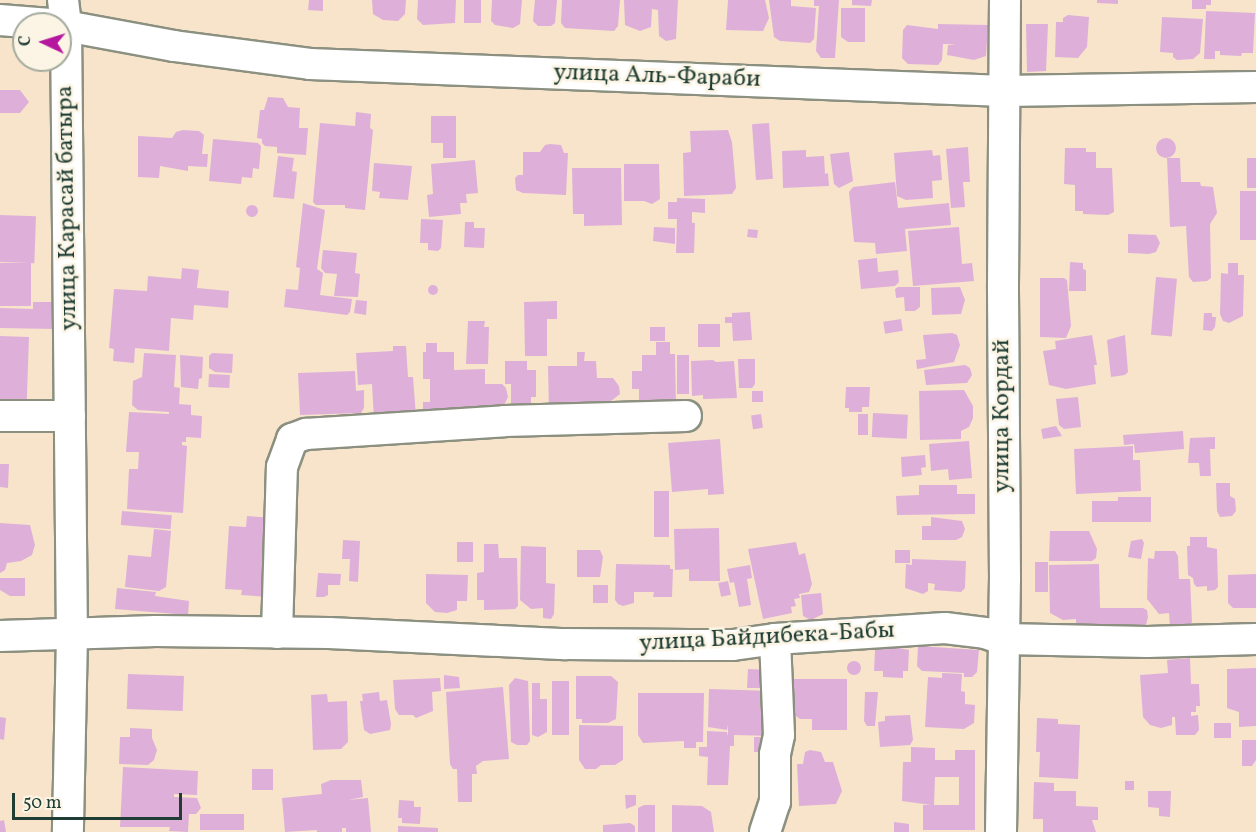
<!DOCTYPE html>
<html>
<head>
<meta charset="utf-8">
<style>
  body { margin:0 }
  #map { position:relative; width:1256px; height:832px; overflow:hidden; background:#f7e4cb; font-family:Vollkorn,serif }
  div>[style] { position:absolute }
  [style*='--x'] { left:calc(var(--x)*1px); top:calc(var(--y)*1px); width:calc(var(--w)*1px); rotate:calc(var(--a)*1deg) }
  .building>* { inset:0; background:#deb0d9; transform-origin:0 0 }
  .round { border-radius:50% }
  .roads { filter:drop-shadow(2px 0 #8b9080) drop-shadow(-2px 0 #8b9080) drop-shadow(0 2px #8b9080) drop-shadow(0 -2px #8b9080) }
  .minor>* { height:30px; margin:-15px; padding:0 15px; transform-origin:15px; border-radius:15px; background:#fff }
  span { translate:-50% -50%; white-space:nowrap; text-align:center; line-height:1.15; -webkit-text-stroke:5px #fcf5e5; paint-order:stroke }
  .street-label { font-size:24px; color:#1f3d34 }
  .north { position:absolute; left:12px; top:12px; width:60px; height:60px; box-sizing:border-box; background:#fcf5e5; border:2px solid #a4ab9e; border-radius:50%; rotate:274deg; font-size:16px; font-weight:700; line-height:24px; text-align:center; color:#1f3d34 }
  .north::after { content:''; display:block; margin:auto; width:21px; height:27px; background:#b5179e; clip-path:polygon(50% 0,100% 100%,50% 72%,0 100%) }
  .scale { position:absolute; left:12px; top:793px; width:170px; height:27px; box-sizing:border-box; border:3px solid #1f3d34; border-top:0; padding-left:8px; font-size:18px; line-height:21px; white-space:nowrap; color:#1f3d34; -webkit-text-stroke:4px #fcf5e5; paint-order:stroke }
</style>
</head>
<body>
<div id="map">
  <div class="building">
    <div style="clip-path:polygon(309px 0,323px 0,323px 11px,308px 10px)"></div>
    <div style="clip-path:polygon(372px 0,406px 0,405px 14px,398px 21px,383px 20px,373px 14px)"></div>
    <div style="clip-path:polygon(418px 0,456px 0,455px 23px,423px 25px,417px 19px)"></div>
    <div style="left:464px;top:0;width:17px;height:23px"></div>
    <div style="clip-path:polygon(492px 0,522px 0,520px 24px,513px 28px,495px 25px,491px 21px)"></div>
    <div style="clip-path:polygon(535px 0,557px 0,555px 23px,551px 26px,538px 26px,533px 21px)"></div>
    <div style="clip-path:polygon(562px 0,620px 0,618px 26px,614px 31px,565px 28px,561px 23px)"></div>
    <div style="clip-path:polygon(624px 0,678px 0,676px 39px,666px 41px,659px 36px,658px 10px,652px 9px,651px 27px,640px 31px,625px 25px)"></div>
    <div style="clip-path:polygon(728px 0,765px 0,769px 18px,763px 31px,726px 30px)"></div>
    <div style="clip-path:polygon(769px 0,791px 0,791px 6px,816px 8px,814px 39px,810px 43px,780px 41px,774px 37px)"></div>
    <div style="clip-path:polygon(814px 0,839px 0,835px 58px,821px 58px,816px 51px,819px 6px,814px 6px)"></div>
    <div style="clip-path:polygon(852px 0,872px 0,871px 6px,852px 5px)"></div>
    <div style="clip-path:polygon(1097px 0,1118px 0,1118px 4px,1097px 3px)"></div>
    <div style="clip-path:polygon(1192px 0,1211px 0,1211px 5px,1206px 5px,1206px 9px,1192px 9px)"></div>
    <div style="clip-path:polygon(841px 8px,865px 8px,865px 42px,848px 42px,841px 37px)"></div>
    <div style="clip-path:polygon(1206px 11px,1255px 13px,1253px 53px,1242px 53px,1241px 56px,1220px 55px,1220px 51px,1215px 51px,1215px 59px,1204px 59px)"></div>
    <div style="clip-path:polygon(1068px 15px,1089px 17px,1087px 47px,1078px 58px,1055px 57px,1056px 22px,1063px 22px,1063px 18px)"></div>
    <div style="clip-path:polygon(1162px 17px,1203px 19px,1200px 53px,1193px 59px,1177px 60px,1173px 57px,1173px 53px,1160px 52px)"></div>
    <div style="clip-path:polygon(938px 24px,988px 25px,986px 56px,974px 60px,947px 55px,948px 45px,956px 44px,943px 44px,942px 60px,938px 65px,908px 64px,902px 58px,903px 30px,907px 25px,938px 29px)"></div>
    <div style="clip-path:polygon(1026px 24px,1048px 24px,1046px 71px,1027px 72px)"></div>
    <div style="clip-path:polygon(0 90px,20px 90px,29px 102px,20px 113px,0 113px)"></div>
    <div style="clip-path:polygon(268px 97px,283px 98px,288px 107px,300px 108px,299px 128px,308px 128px,306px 155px,277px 153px,277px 147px,265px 146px,262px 143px,262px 139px,257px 138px,260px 110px,264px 110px)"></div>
    <div style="clip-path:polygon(356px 112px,371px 114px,370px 128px,373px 130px,365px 210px,345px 208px,345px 205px,316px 205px,313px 202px,320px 123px,355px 126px)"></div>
    <div style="clip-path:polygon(431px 116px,456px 116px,456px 158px,443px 158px,443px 143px,431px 143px)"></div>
    <div style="left:769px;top:123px;width:56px;height:17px;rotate:86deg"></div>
    <div style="clip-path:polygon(183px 130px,199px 131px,204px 135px,202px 154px,208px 154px,207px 167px,188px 166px,188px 171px,160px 166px,159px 178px,138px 177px,138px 136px,172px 138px,176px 132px)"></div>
    <div style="clip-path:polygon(728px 130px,732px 142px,736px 188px,732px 194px,684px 196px,683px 153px,691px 152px,690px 131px)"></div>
    <div class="round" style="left:1156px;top:138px;width:20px;height:20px"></div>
    <div style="clip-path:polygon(213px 139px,258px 143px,261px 146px,259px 169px,253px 168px,252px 178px,242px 177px,241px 184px,209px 181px)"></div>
    <div style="clip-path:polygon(550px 144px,561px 145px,564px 153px,568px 153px,566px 195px,523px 193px,516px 190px,515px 178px,518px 175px,523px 175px,523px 152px,540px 152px,545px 145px)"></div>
    <div style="clip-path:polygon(968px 147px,970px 182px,963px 182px,965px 207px,951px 208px,946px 149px)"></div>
    <div style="clip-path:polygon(1065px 148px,1086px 148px,1086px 152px,1096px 152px,1096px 168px,1112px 168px,1114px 212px,1108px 215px,1083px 214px,1083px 211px,1075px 211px,1075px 185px,1064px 184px)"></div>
    <div style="clip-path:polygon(806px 150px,806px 157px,824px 156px,825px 174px,828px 173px,829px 186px,783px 188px,782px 151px)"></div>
    <div style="clip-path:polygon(932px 150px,933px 156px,940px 155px,942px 180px,932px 181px,933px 198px,906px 200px,897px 196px,894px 153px)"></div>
    <div style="clip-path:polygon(849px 152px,853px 181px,839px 188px,834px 184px,830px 154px)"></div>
    <div style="clip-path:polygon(278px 156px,294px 158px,292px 171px,297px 172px,294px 199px,273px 197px)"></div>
    <div style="clip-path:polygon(1167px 158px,1180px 158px,1181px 182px,1200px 182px,1201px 186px,1213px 187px,1217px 213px,1210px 224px,1211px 278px,1207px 281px,1193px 282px,1189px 277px,1186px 226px,1170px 227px)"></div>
    <div style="left:1247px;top:158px;width:9px;height:30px"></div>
    <div style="clip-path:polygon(475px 160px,478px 193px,466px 194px,467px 203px,460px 203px,461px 214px,429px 217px,427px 195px,433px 194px,431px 164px)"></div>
    <div style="clip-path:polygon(374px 163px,412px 166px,408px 200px,379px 198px,380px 192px,372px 191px)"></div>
    <div style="clip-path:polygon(624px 164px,659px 164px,660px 199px,652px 204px,644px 201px,624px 201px)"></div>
    <div style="clip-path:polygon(572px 168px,621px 168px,622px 225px,584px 226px,584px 214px,573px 214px)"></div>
    <div style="clip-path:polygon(895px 182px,898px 208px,949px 203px,951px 225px,905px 229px,907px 251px,876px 254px,875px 243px,854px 242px,849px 192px,853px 187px)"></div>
    <div style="left:1240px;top:191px;width:16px;height:49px"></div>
    <div style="clip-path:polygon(677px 198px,705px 199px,705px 213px,692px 212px,692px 223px,695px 223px,694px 253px,676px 253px,677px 219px,668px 219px,668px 202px,677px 202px)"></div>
    <div style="clip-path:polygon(303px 203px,325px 210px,317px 269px,323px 273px,320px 295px,352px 299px,350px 312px,347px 315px,284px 307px,286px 289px,298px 290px,300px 268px,296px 267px)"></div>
    <div class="round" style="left:246px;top:205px;width:12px;height:12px"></div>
    <div style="left:0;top:215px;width:36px;height:47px;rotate:2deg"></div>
    <div style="clip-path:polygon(421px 219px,443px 220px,441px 248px,438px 251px,428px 250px,428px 243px,420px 243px)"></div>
    <div style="clip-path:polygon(465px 222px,474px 222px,474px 228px,485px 228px,484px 248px,464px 247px)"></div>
    <div style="clip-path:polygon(654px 227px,675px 228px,675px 244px,653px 241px)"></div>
    <div style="clip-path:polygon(959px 227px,962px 264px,972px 263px,974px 281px,913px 286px,908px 231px)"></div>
    <div style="left:748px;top:229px;width:10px;height:8px;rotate:6deg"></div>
    <div style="clip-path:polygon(1128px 234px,1156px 235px,1160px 243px,1156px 252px,1149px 254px,1128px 253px)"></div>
    <div style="clip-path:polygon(323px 250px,357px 253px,355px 273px,360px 274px,358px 297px,334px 296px,337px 274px,325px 273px,321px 268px)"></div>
    <div style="clip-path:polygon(877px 258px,878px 272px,898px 270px,899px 282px,895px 286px,861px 289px,858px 260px)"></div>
    <div style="clip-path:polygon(1070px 262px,1083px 263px,1083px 269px,1086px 270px,1086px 291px,1069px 291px)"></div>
    <div style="left:0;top:263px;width:31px;height:43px"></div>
    <div style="clip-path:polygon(1228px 263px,1238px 263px,1238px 275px,1244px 275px,1243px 316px,1229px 323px,1223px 321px,1220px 314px,1221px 273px,1228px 274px)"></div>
    <div style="clip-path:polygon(182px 268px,199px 270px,197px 288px,229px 291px,228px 308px,194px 305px,193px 320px,171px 318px,169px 351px,135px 348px,134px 363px,113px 361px,114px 349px,109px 348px,114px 289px,147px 291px,148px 276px,181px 279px)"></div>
    <div style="left:1156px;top:277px;width:21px;height:58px;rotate:5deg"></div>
    <div style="clip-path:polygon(1040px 278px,1064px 278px,1067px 280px,1071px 326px,1066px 338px,1040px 337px)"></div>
    <div class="round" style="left:428px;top:285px;width:10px;height:10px"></div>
    <div style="clip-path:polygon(898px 287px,920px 287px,920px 307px,915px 311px,905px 311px,904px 297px,896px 298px,895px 289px)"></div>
    <div style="clip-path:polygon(960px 287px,965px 300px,961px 314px,932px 315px,931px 288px)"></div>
    <div style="clip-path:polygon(356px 300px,367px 301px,366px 315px,354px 313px)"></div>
    <div style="clip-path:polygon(557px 301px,557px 319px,547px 319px,547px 356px,525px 356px,524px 302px)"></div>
    <div style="clip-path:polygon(33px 302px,55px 302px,54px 329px,0 328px,0 308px,33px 309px)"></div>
    <div style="clip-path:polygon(750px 312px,752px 340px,733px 341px,732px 323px,725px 323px,725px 317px,732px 317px,732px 313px)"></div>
    <div style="clip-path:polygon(1204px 313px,1212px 313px,1212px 317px,1216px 317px,1215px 327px,1212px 331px,1203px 330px)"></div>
    <div style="left:901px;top:319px;width:12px;height:18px;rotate:81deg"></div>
    <div style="clip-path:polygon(468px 321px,485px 321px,484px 327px,489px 327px,488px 364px,466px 364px)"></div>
    <div style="left:698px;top:324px;width:22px;height:23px"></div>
    <div style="left:650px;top:327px;width:15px;height:14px"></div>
    <div style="clip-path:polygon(952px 333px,957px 335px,960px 345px,954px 362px,917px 369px,916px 360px,926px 359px,923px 335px)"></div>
    <div style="clip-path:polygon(1092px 335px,1097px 365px,1094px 365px,1096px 384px,1066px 389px,1049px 385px,1043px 351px,1056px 349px,1055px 341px)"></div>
    <div style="clip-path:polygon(1125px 335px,1128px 372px,1125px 375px,1111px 377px,1107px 340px)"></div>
    <div style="left:0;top:336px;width:29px;height:76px;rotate:2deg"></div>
    <div style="clip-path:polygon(656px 342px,670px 342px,670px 354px,675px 354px,676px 406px,639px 406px,639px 389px,632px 389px,632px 371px,642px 371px,642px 355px,656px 355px)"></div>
    <div style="clip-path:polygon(426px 343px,437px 343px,437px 352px,454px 352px,454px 370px,485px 369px,485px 384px,502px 384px,506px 388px,508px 397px,502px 409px,423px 410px,423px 402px,430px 402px,430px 379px,423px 379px,423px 352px,426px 352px)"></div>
    <div style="clip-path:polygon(393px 346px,406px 346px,408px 377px,413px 377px,416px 417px,374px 420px,372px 384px,358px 385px,356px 353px,393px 351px)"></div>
    <div style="clip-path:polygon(577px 352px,585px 352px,584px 361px,596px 361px,597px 378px,613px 378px,619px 386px,620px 394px,607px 404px,549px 410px,548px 366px,577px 366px)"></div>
    <div style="clip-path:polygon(144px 353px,176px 355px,174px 387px,180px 388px,179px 404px,191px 405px,191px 415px,202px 416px,201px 438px,186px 437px,186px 442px,182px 442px,182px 445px,187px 446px,183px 513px,127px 509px,129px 469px,138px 469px,139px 452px,126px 452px,129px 412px,169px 414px,169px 412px,138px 410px,132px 405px,133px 381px,142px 377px)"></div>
    <div style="clip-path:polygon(212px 353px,233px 354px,232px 373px,215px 372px,209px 368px,209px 356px)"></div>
    <div style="clip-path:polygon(180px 355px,203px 357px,202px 378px,199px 379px,198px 389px,181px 387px)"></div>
    <div style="left:677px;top:355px;width:12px;height:39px"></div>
    <div style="clip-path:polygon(738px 359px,755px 359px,755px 384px,752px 388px,739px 388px)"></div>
    <div style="clip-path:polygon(713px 360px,716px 362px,734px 361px,737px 398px,703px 399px,703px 395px,692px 396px,691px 361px)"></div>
    <div style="clip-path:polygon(505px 361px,527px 361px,527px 370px,536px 370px,536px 397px,531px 397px,531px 409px,515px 409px,511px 405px,511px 384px,505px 384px)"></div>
    <div style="clip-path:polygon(965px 365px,970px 368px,972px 375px,967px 383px,926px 385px,924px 370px)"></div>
    <div style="clip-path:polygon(355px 371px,356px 391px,364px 390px,364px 408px,361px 413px,300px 415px,298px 373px)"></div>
    <div style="left:209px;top:374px;width:21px;height:13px;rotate:3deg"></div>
    <div style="clip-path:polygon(846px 387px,870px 387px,869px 407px,862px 407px,862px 412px,849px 412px,849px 408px,845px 408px)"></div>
    <div style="clip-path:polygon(964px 390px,973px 406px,973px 418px,969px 427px,961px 431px,961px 439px,920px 440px,919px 391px)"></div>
    <div style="left:752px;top:391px;width:11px;height:11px"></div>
    <div style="clip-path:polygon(1078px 397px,1081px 427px,1064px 429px,1059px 425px,1056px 399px)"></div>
    <div style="left:873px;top:413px;width:35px;height:24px;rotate:3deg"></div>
    <div style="left:761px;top:414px;width:14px;height:10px;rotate:82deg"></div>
    <div style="left:858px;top:414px;width:10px;height:21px"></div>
    <div style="clip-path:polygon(1056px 426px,1062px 436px,1043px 439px,1041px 429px)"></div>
    <div style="clip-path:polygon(1183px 431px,1184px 449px,1135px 453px,1134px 444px,1124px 445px,1123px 435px)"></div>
    <div style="clip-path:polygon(1215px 437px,1215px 449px,1210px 449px,1211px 476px,1200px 476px,1199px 463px,1188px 463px,1190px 438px)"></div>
    <div style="clip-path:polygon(720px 439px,724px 494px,708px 495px,708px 489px,672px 492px,668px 443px)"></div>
    <div style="clip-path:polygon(969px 441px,972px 478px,949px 480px,948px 469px,931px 471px,929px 444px)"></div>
    <div style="clip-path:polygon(1133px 446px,1133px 460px,1140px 460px,1141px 491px,1076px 494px,1074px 449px)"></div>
    <div style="clip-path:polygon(925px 455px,926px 467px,921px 468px,922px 475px,902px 477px,901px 457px)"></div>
    <div style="clip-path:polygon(0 464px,9px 464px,8px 488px,0 487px)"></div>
    <div style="clip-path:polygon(1216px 483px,1230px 483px,1230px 496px,1235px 499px,1236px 511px,1232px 516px,1220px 517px,1217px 511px)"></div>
    <div style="clip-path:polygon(919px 485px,957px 485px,957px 494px,975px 494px,975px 514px,897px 515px,896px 496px,919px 495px)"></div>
    <div style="left:654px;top:491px;width:15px;height:46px"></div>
    <div style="clip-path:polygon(1118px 497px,1151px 497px,1151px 522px,1092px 522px,1092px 501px,1118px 501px)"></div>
    <div style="left:122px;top:511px;width:50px;height:14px;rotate:5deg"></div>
    <div style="clip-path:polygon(247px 516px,273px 518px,268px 597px,241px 595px,242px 590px,225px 589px,229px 526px,246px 527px)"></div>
    <div style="clip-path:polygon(931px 517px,962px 521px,965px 529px,962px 537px,956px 540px,922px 540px,922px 526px,931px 526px)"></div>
    <div style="clip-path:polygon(0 523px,30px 525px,35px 545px,32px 555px,21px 561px,7px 563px,5px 570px,0 573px)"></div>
    <div style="clip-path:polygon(719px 528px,720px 581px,689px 581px,689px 569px,675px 570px,674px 529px)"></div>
    <div style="clip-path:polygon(154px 529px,171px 531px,166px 587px,159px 591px,125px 587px,128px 555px,151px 557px)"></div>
    <div style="clip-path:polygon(1050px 531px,1089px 531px,1097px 549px,1096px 558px,1092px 561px,1049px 561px)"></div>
    <div style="clip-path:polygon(1190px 537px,1207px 537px,1207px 547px,1217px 549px,1218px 587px,1215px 590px,1207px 591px,1207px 586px,1197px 587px,1194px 584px,1193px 578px,1188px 575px,1187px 546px,1190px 546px)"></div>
    <div style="clip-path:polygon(1142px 539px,1144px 543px,1141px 559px,1128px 557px,1131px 541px)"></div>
    <div style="clip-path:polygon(343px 540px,360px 541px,358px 582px,349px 581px,350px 559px,342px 559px)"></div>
    <div style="left:457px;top:542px;width:16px;height:20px"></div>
    <div style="clip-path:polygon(796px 542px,799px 555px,805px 553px,812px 584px,809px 592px,799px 594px,800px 598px,794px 599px,796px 606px,791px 607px,792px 613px,763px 619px,748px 549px)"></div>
    <div style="clip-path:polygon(484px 544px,498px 544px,499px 558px,517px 558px,518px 606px,515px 609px,484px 610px,484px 600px,477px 600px,477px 573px,484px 572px)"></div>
    <div style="clip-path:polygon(521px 546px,546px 547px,546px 583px,555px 584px,554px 614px,551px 619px,543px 618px,543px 608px,531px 609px,520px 600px)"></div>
    <div style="clip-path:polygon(577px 550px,600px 550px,603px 557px,600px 577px,577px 577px)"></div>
    <div style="left:895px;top:550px;width:15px;height:13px"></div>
    <div style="clip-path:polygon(1155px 551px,1175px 551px,1178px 556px,1179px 579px,1190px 579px,1192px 622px,1188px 627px,1170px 628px,1169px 613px,1159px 614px,1147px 599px,1148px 558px,1154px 559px)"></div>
    <div style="clip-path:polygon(912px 559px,966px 561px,965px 588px,961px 592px,934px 590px,935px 584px,928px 583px,928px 591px,923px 594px,905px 588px,906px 564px,912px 565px)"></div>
    <div style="left:1035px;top:562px;width:13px;height:30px"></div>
    <div style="clip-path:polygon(616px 564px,670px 565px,670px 569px,673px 569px,672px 597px,653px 597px,654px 592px,634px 592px,634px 603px,623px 606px,618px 604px,615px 600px)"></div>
    <div style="clip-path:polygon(1099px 564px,1100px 608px,1143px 608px,1147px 610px,1148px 617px,1146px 625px,1142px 629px,1076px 630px,1076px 619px,1063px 620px,1050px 613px,1049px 565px)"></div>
    <div style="clip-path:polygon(750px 565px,752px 578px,747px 579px,751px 605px,739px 607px,734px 582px,730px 583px,727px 569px)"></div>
    <div style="clip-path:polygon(318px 573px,341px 574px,340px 585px,328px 585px,328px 595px,324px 597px,316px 597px)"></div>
    <div style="clip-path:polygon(426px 574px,468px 575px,467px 601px,457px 601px,457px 610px,447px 613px,435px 612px,426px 603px)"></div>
    <div style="clip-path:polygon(1256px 574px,1256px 608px,1233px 608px,1228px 603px,1228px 575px)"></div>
    <div style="clip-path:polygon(0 578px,25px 578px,25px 596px,10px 596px,0 590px)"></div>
    <div style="left:728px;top:581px;width:14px;height:10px;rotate:78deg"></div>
    <div style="left:593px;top:585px;width:15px;height:18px"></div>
    <div style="clip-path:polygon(117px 588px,156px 592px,155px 596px,189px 601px,188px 615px,115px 609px)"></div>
    <div style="clip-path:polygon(821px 593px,823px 614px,811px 620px,803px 616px,801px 595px)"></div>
    <div style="clip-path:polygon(918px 646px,979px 650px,977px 672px,972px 677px,964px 677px,964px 673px,922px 671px,917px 666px)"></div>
    <div style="clip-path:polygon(894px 647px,909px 650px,908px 671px,903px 671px,903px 678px,883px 677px,883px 671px,874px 671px,875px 650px)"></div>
    <div style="clip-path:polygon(1190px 658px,1191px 684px,1199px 684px,1200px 706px,1196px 706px,1196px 712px,1191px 712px,1191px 716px,1198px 715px,1199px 730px,1195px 735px,1176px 735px,1175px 717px,1172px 717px,1172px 725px,1161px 728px,1150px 725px,1143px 717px,1140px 675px,1168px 673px,1167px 660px)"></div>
    <div class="round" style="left:847px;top:661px;width:14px;height:14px"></div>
    <div style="clip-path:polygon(1256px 668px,1256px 726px,1239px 727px,1239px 712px,1227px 708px,1227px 669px)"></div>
    <div style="clip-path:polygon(748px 669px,768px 670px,767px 683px,760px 683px,760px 688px,747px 688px)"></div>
    <div style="clip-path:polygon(942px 673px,962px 674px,961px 691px,965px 692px,965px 704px,975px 705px,974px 723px,964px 729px,925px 727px,928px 677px,942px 678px)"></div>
    <div style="left:128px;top:674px;width:56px;height:35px;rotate:2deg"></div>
    <div style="clip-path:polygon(444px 675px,459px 677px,460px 688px,444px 689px)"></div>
    <div style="clip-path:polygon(576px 676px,611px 676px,618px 682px,616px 719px,608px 723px,582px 723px,582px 719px,576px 719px)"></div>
    <div style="clip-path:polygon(440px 678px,441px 691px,432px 692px,433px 711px,416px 718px,413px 715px,399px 715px,395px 709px,393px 680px)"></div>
    <div style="clip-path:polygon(515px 678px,528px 681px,530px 741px,527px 745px,517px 745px,511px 742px,509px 685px)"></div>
    <div style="clip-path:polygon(792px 679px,847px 679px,847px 730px,812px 730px,812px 719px,800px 719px,792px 713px)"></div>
    <div style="left:552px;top:681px;width:17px;height:54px"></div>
    <div style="clip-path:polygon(532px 683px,540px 683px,540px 699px,547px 699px,547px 732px,538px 737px,532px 735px)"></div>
    <div style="clip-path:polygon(503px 687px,509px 759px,483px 761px,476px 766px,477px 774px,472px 774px,472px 802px,458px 802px,457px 769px,453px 769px,450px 764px,446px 692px)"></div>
    <div style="clip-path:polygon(709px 689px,775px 691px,770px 736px,734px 735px,734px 746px,730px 746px,728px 785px,707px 785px,708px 757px,699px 756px,699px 747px,707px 747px,707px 731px,727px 732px,728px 736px,728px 725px,727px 730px,708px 727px)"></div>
    <div style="clip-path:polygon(379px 692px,380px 701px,387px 700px,391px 724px,390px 730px,370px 734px,364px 730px,360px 701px,363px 701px,362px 694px)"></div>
    <div style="clip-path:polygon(865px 692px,878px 692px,875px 726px,867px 726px,864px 721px)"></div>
    <div style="clip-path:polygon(638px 693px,704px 693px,703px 742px,696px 742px,696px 748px,684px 748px,684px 741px,643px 743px,638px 735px)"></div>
    <div style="clip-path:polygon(327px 694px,328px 702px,347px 701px,348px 742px,341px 749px,313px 750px,311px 695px)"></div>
    <div style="clip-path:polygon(910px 715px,913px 740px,910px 745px,880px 747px,878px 722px,885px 721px,885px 716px)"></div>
    <div style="clip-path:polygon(0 717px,6px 718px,4px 740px,0 739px)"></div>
    <div style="clip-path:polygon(1037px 718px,1058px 719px,1058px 724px,1080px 725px,1078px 779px,1039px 777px,1040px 752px,1036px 752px)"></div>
    <div style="left:1214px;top:723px;width:17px;height:15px"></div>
    <div style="clip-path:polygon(579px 725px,623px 726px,623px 760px,615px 765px,601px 765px,596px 769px,585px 769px,579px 760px)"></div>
    <div style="clip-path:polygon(130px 728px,152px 729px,152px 738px,157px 750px,154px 760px,148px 765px,119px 764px,120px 737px,130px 737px)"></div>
    <div style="left:754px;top:737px;width:18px;height:15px"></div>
    <div style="clip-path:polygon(1242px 740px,1256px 740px,1256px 760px,1252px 766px,1242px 766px)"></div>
    <div style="clip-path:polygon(evenodd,911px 747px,935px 748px,935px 760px,955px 760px,955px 750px,975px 750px,975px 830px,923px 830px,923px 805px,931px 805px,902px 801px,903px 762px,911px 762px,911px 747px,935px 777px,959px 777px,959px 805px,934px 805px,935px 777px)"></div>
    <div style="clip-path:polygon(810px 750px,821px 752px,825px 762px,833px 762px,842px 791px,836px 804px,799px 806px,797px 764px,803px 764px,805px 752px)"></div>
    <div style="clip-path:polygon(123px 767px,198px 771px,197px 795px,174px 794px,174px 797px,197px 798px,201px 808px,196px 814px,189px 814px,188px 832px,169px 831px,170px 827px,120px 827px)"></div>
    <div style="left:252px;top:769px;width:21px;height:21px"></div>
    <div style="clip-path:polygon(331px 780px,361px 780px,363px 797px,348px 800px,368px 798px,371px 832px,346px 832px,346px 828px,342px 828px,342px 832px,317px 832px,317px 830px,285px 832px,282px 798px,322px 794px,321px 784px)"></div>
    <div style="left:1125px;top:781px;width:9px;height:9px"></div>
    <div style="clip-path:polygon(1034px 782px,1054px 783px,1054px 791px,1076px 791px,1076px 806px,1098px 807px,1098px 820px,1092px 820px,1096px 832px,1043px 832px,1043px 819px,1033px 819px)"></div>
    <div style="clip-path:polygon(1148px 791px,1171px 791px,1170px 817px,1159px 816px,1159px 808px,1148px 807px)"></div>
    <div style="clip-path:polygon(625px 795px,636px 795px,636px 805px,626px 809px)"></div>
    <div style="clip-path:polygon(399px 800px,414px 801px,414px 807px,421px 807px,420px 824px,402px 823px,402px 818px,398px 818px)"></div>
    <div style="clip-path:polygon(644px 805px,655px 805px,655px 832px,638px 832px,638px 808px)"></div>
    <div style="clip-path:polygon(672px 805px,702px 806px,711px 812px,714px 832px,672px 832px)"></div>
    <div style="left:200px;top:814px;width:44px;height:16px"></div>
    <div style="clip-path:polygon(4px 820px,6px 832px,0 832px,0 821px)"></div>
    <div style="clip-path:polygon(894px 822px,909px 824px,909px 832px,894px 832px)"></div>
    <div style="clip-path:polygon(630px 823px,635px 826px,635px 832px,603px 832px,603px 825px)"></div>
    <div style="clip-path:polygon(398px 826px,438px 828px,438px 832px,398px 832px)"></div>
  </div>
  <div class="roads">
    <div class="minor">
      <div style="--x:63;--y:0;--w:26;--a:83"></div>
      <div style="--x:66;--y:26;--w:609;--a:89.44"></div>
      <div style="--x:72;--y:635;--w:197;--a:91.2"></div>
      <div style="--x:0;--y:20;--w:50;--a:4.6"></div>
      <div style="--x:60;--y:25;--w:116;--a:10.4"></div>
      <div style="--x:174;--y:46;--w:137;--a:7.5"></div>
      <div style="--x:310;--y:64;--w:695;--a:2.23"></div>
      <div style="--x:1004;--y:91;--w:252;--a:-0.9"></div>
      <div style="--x:0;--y:416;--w:70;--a:0"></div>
      <div style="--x:277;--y:633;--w:166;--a:-88.3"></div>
      <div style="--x:282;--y:467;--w:30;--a:-70"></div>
      <div style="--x:292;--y:439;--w:15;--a:-20"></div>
      <div style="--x:306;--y:434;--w:199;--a:-3.7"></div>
      <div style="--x:505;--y:421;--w:181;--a:-1.6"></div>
      <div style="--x:0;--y:636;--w:156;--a:-1.8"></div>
      <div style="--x:156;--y:631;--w:173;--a:0.7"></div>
      <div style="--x:329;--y:633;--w:237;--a:2.7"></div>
      <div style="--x:566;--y:644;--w:124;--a:0.5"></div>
      <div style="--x:690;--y:645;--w:43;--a:0"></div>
      <div style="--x:733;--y:645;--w:42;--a:-8.1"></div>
      <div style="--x:775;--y:639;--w:170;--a:-3.7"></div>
      <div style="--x:945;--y:628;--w:40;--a:7.1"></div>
      <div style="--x:985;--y:633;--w:18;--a:19"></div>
      <div style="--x:1002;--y:639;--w:145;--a:1.2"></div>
      <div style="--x:1147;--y:642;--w:109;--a:-1.6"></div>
      <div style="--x:765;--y:832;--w:32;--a:-72"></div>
      <div style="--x:775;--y:802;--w:48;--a:-90"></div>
      <div style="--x:775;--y:754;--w:19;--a:-78"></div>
      <div style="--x:779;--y:735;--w:96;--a:-92.4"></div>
      <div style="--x:1001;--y:832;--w:254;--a:-89.1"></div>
      <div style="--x:1005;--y:578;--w:293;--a:-90.4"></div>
      <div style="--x:1003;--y:285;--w:285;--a:-89.6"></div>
    </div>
  </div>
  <div class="street-label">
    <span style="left:657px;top:77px;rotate:2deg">улица Аль-Фараби</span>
    <span style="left:68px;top:208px;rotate:-91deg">улица Карасай батыра</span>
    <span style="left:1003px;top:416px;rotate:-90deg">улица Кордай</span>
    <span style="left:767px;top:638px;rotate:-3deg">улица Байдибека-Бабы</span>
  </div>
  <div class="north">С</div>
  <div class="scale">50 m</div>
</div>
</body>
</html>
